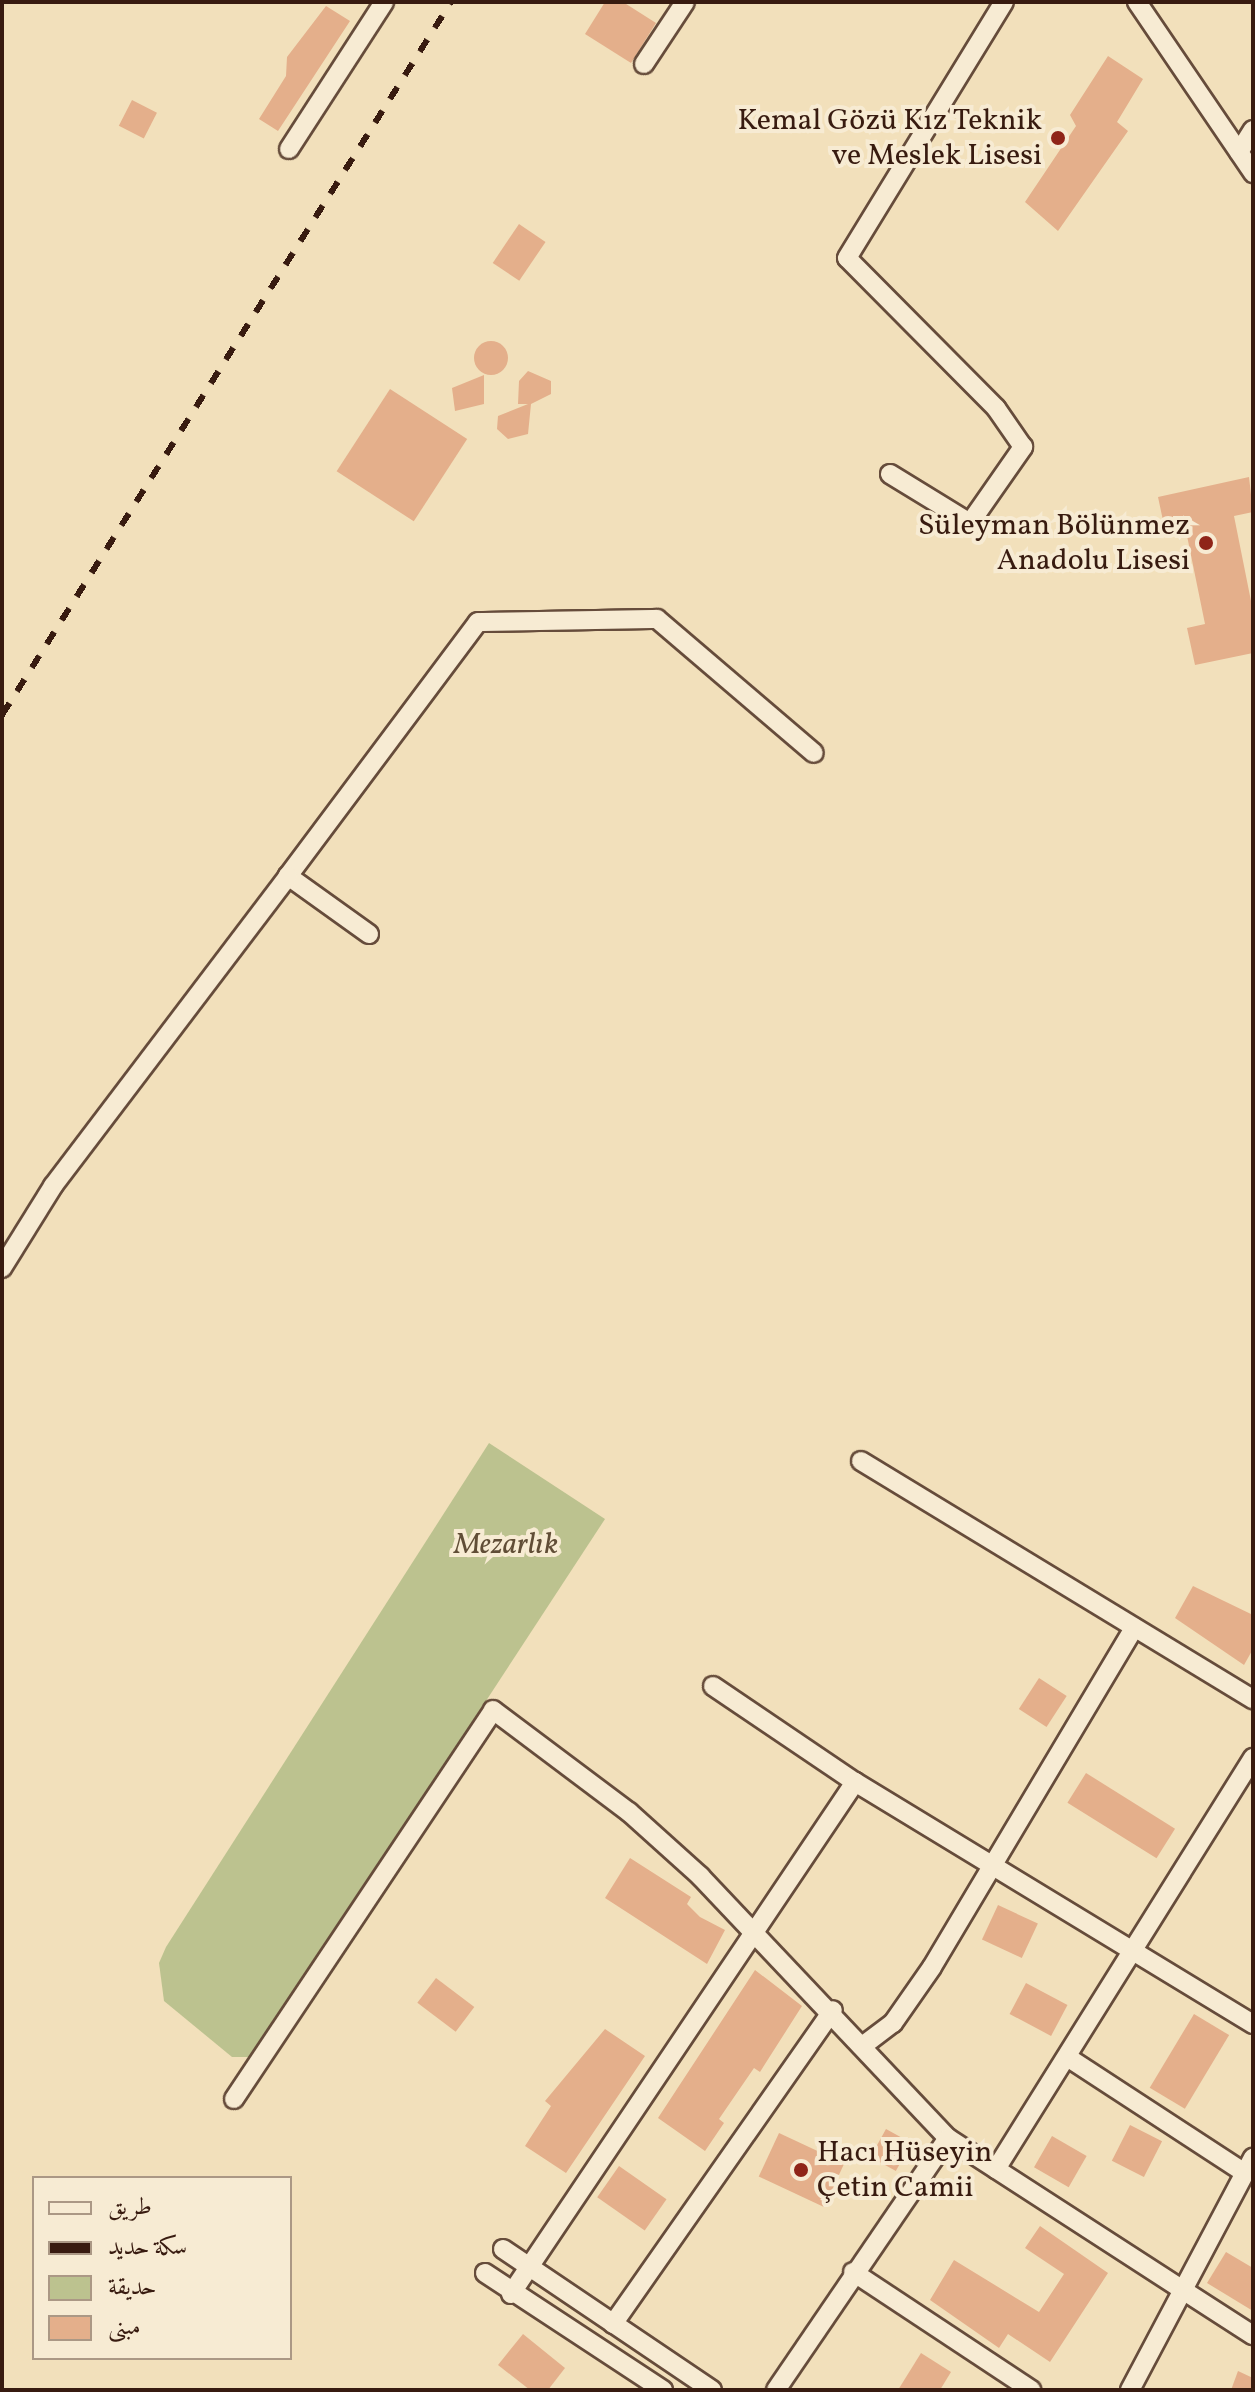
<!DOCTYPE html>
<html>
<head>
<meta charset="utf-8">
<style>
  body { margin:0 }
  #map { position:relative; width:1255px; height:2392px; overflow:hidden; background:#f2e0bb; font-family:Vollkorn,Amiri,serif }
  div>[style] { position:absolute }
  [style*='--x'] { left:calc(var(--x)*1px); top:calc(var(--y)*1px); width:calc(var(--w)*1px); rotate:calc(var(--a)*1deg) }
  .green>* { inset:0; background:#bcc28f }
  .building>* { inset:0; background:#e4af8b; transform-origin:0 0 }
  .round { border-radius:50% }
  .roads { filter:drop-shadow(2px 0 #664c3b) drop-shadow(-2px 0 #664c3b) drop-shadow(0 2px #664c3b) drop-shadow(0 -2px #664c3b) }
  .minor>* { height:18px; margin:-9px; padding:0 9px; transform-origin:9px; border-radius:9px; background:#f7ebd3 }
  .rail>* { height:6px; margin-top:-3px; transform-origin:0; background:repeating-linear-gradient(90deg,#381b10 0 14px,transparent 0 28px) }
  .dots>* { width:22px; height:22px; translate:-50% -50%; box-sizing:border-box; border:4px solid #f7ebd3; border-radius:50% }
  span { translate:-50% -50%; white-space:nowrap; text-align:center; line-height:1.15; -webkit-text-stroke:8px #f7ebd3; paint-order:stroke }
  .poi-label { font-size:30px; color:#381b10 }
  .right { translate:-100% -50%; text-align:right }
  .left { translate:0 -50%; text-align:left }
  .park-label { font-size:30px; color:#604d36; font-style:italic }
  .frame { position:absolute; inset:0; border:4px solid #381b10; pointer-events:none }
  .legend { position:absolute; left:32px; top:2176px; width:260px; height:184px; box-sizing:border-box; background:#f7ebd3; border:2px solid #ab9885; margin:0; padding:10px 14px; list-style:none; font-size:24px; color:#381b10 }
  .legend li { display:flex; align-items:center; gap:16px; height:40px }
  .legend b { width:40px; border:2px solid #ab9885 }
</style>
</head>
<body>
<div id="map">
  <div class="green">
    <div style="clip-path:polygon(489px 1443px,605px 1519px,253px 2057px,232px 2057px,164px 2001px,159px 1963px,166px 1947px)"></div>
  </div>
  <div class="building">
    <div style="clip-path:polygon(605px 2px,623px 2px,656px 23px,631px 63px,585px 34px)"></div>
    <div style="clip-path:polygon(326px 6px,350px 21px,278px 131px,259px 119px,286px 76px,287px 57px)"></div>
    <div style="clip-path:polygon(1108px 56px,1143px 79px,1117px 122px,1128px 131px,1058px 231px,1025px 202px,1076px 126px,1070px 115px)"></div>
    <div style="left:132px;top:100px;width:28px;height:29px;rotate:27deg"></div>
    <div style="left:519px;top:224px;width:32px;height:47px;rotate:34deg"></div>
    <div class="round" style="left:474px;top:341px;width:34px;height:34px"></div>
    <div style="clip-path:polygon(528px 371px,551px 381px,551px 394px,531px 404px,528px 434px,508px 439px,497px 429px,498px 416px,528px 404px,518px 404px,519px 381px)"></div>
    <div style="clip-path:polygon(484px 375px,484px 404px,455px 411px,452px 388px)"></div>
    <div style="left:390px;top:389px;width:92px;height:98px;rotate:33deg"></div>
    <div style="clip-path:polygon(1249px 477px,1253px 512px,1234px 516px,1253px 611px,1253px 653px,1195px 665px,1187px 628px,1205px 624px,1185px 526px,1165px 530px,1158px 497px)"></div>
    <div style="clip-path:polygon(1193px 1586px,1253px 1615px,1253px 1649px,1244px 1665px,1175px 1618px)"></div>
    <div style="left:1039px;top:1678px;width:33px;height:37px;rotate:33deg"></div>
    <div style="left:1086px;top:1773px;width:105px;height:35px;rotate:32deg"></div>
    <div style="clip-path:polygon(630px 1858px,691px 1897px,687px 1904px,700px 1917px,725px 1930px,707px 1964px,605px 1898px)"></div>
    <div style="left:998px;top:1905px;width:44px;height:38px;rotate:25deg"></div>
    <div style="clip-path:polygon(755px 1970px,802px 2006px,760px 2072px,754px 2068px,719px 2119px,724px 2123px,705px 2151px,658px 2118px)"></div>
    <div style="left:436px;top:1978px;width:48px;height:31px;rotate:37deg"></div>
    <div style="left:1026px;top:1983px;width:47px;height:35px;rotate:28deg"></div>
    <div style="left:1194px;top:2014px;width:41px;height:86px;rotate:31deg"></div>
    <div style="clip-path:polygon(605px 2029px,645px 2056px,566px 2173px,525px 2146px,551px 2106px,545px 2101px)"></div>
    <div style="left:1130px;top:2125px;width:36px;height:40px;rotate:27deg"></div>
    <div style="left:886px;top:2129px;width:29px;height:32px;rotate:29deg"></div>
    <div style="left:779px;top:2133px;width:72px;height:48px;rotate:25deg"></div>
    <div style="left:1052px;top:2136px;width:40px;height:36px;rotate:30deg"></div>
    <div style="left:619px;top:2166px;width:58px;height:38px;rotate:35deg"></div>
    <div style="clip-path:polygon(1040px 2226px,1108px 2273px,1050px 2362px,1008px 2334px,999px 2348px,930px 2300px,954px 2260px,1039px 2312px,1064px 2274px,1025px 2248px)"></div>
    <div style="clip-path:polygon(1226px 2252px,1253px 2268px,1253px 2311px,1207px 2283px)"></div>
    <div style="clip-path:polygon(523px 2334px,565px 2368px,548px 2390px,530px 2390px,498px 2365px)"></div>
    <div style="clip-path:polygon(921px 2353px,951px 2372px,940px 2390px,898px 2390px)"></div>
    <div style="clip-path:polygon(1238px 2371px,1253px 2378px,1253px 2390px,1231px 2390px)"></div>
  </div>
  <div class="roads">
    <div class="minor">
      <div style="--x:1137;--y:2;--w:207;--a:55.8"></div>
      <div style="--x:644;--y:64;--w:74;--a:-56.5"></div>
      <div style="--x:289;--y:149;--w:175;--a:-57.1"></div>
      <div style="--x:1239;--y:152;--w:26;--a:-58"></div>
      <div style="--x:890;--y:474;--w:94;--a:31.5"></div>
      <div style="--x:970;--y:523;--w:93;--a:-55.1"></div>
      <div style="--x:1023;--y:447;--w:47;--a:-124.7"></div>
      <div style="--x:996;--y:408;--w:211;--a:-134.8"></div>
      <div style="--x:847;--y:258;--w:300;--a:-58.5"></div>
      <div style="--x:369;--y:934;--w:100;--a:-144.4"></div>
      <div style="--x:288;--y:876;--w:317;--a:-53.2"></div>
      <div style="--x:478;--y:622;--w:179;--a:-1"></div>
      <div style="--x:657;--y:619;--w:206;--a:40.5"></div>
      <div style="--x:2;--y:1268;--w:97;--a:-58.1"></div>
      <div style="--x:53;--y:1186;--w:389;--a:-52.8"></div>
      <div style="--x:861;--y:1461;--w:459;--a:31.3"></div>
      <div style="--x:713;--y:1686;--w:171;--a:34.1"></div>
      <div style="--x:855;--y:1782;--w:466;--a:31.3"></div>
      <div style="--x:865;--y:2044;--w:35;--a:-37"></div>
      <div style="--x:893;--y:2023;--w:68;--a:-55.1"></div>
      <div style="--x:932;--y:1967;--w:395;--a:-59.2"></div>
      <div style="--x:1067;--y:2057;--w:212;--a:33.1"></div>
      <div style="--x:234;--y:2099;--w:467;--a:-56.3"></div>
      <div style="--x:493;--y:1710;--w:170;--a:36.9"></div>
      <div style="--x:629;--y:1812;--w:96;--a:42"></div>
      <div style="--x:700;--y:1876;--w:361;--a:46.6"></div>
      <div style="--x:948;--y:2138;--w:363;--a:32.9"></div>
      <div style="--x:996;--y:2169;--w:485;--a:-58"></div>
      <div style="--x:503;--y:2249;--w:252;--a:34"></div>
      <div style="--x:853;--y:2272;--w:214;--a:33.5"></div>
      <div style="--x:485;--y:2273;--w:213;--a:33.3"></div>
      <div style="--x:511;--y:2294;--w:617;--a:-56.1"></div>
      <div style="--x:613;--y:2324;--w:383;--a:-55"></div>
      <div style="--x:776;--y:2390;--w:305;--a:-55.7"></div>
      <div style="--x:1130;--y:2390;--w:263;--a:-62.1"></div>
    </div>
  </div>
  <div class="rail">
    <div style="--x:2;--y:715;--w:843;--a:-57.8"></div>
  </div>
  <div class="dots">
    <div style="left:1058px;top:138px;background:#8f2418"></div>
    <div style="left:1206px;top:543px;background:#8f2418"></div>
    <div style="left:801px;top:2170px;background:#8f2418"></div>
  </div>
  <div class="poi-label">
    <span class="right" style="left:1042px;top:138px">Kemal Gözü Kız Teknik<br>ve Meslek Lisesi</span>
    <span class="right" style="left:1190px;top:543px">Süleyman Bölünmez<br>Anadolu Lisesi</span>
    <span class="left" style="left:817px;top:2170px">Hacı Hüseyin<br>Çetin Camii</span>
  </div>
  <div class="park-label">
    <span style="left:506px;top:1545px">Mezarlık</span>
  </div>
  <div class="frame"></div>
  <ul class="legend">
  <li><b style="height:10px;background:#f7ebd3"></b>طريق</li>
  <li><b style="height:10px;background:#381b10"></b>سكة حديد</li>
  <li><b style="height:22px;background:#bcc28f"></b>حديقة</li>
  <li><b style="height:22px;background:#e4af8b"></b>مبنى</li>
  </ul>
</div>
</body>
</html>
